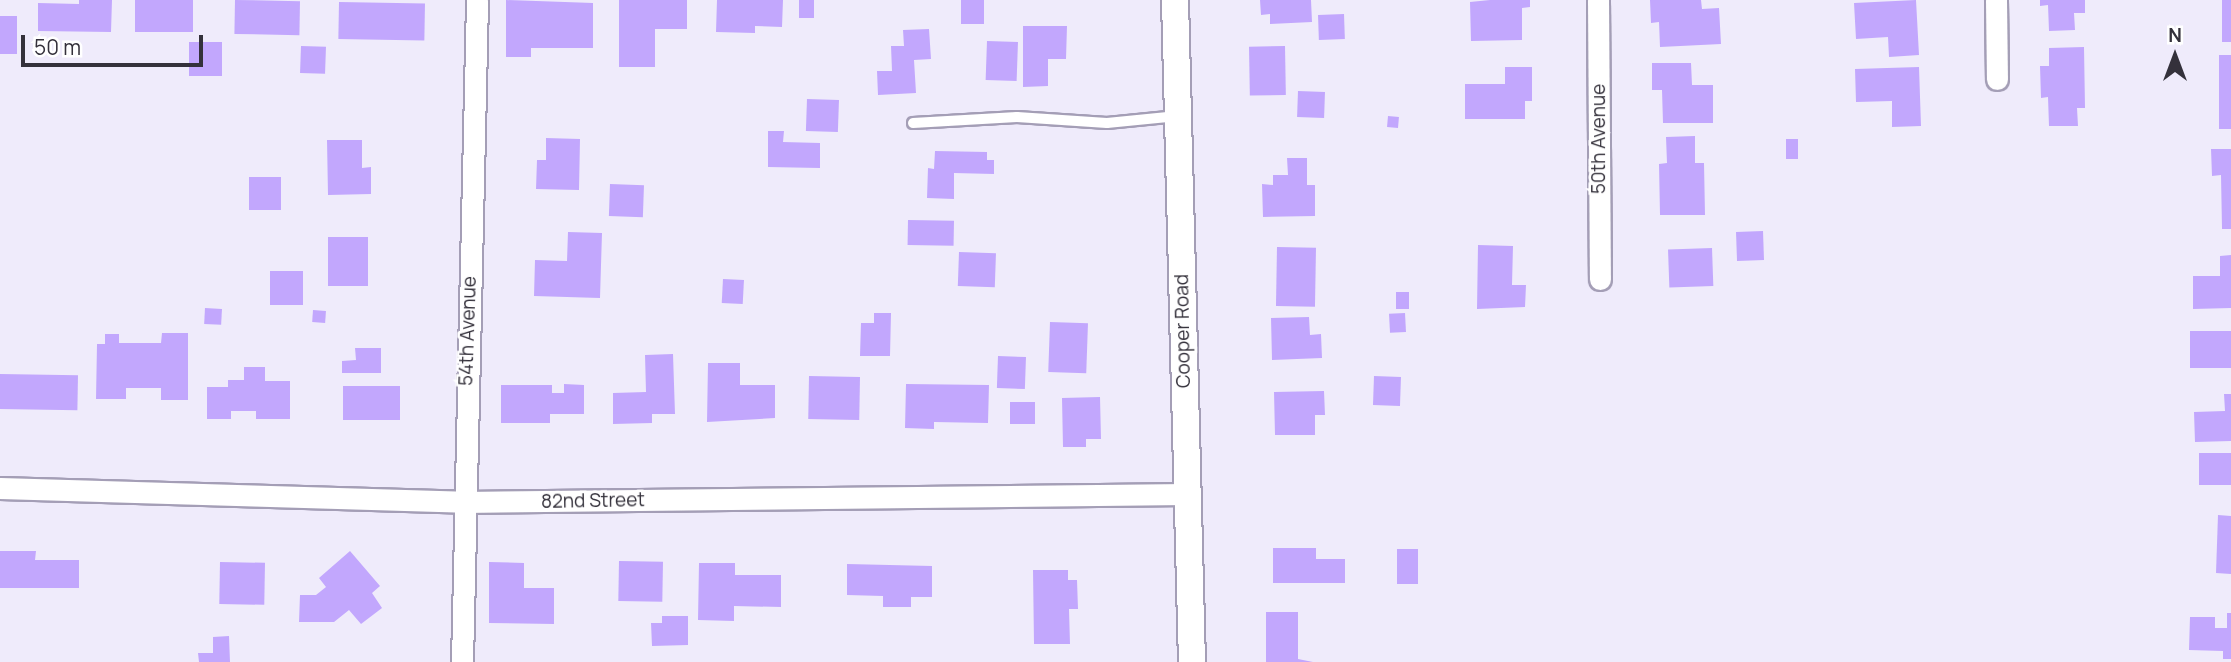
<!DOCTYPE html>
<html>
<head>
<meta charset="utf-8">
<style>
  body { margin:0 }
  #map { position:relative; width:2231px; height:662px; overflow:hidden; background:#efebfb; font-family:Manrope,sans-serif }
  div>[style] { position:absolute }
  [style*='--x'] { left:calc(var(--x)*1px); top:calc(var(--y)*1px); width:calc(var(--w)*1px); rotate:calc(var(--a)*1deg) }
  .building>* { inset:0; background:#c2a7fd; transform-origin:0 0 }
  .roads { filter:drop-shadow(2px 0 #a49eb6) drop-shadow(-2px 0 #a49eb6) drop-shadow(0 2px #a49eb6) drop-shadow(0 -2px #a49eb6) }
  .service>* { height:10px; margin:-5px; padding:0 5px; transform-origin:5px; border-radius:5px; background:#fff }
  .minor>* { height:21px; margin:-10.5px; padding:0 10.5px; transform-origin:10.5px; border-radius:10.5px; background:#fff }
  .tertiary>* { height:26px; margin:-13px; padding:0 13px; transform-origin:13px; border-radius:13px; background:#fff }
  span { translate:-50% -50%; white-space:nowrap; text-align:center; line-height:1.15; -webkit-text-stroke:5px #fff; paint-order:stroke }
  .street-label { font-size:19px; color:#34313b }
  .north { position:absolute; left:2140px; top:21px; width:70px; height:70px; -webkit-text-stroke:5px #fff; paint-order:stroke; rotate:0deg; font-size:19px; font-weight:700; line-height:28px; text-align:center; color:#34313b }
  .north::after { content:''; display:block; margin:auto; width:24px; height:32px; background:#34313b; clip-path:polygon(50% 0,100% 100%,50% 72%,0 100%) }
  .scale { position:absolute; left:21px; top:35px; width:182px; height:32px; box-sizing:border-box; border:4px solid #34313b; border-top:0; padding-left:9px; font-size:21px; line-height:24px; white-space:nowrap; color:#34313b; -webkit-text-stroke:5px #fff; paint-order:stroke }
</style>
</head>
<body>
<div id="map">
  <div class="building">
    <div style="clip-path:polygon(79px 0,112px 0,111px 32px,38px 31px,38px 3px,79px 4px)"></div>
    <div style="left:135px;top:0;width:58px;height:32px"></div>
    <div style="left:235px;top:0;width:65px;height:34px;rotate:1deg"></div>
    <div style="clip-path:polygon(506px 0,593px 3px,593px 48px,531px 48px,531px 57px,506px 57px)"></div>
    <div style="clip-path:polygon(619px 0,687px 0,687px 29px,655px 29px,655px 67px,619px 67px)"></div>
    <div style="clip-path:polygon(717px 0,783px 0,782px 27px,755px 26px,755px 33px,716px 32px)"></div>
    <div style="left:799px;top:0;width:15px;height:18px"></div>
    <div style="left:961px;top:0;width:23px;height:24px"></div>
    <div style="clip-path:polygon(1260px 0,1311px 0,1312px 22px,1270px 24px,1270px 14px,1261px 15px)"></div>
    <div style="clip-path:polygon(1490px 0,1530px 0,1530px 7px,1522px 8px,1522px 40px,1471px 41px,1470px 2px)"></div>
    <div style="clip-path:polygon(1650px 0,1701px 0,1702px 9px,1719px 8px,1721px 44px,1660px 47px,1659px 22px,1651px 23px)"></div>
    <div style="clip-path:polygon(1916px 0,1919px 55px,1889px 57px,1888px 37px,1856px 39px,1854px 3px)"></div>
    <div style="clip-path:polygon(2040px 0,2085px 0,2085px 13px,2074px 13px,2075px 30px,2049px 31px,2048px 5px,2040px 6px)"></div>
    <div style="left:2222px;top:0;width:9px;height:42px"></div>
    <div style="left:339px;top:2px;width:86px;height:37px;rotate:1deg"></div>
    <div style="left:1344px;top:14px;width:25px;height:26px;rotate:88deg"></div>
    <div style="left:0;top:16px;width:17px;height:38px"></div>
    <div style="clip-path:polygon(1023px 26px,1067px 26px,1066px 59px,1048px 59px,1048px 86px,1023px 87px)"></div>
    <div style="clip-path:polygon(929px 29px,931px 59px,914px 60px,916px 93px,878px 95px,877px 71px,892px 71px,891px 46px,904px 46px,903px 30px)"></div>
    <div style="left:987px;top:41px;width:31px;height:39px;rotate:2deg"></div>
    <div style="left:189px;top:42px;width:33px;height:34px"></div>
    <div style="left:301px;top:46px;width:25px;height:27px;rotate:2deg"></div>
    <div style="left:1285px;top:46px;width:49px;height:36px;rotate:89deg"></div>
    <div style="clip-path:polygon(2084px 47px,2085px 108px,2077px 108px,2078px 126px,2049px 126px,2048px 97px,2041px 98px,2040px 66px,2049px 66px,2049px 48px)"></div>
    <div style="left:2219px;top:55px;width:12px;height:74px"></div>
    <div style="clip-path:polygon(1652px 63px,1691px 63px,1692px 85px,1713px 85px,1713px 123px,1663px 123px,1662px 90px,1652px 90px)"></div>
    <div style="clip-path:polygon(1505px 67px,1532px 67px,1532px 101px,1525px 101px,1525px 119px,1465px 119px,1465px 84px,1505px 84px)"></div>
    <div style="clip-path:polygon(1919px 67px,1921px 126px,1892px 127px,1892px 101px,1856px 102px,1855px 69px)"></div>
    <div style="left:1298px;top:91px;width:27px;height:26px;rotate:2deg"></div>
    <div style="left:807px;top:99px;width:32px;height:32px;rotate:2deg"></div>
    <div style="left:1388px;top:116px;width:11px;height:11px;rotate:5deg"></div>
    <div style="clip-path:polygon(768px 131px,784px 131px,783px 142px,820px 143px,820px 168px,768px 167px)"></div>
    <div style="clip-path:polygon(1695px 136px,1695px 163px,1704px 163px,1705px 215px,1660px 215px,1659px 164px,1667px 163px,1666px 137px)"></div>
    <div style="clip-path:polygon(546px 138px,580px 139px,579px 190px,536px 189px,537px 160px,546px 160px)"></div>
    <div style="left:1786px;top:139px;width:12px;height:20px"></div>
    <div style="clip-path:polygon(327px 140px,362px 140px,362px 168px,371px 167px,371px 194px,328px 195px)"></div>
    <div style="clip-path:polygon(2211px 149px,2231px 149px,2231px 229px,2222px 229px,2221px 175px,2212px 176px)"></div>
    <div style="clip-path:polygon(935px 151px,987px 152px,987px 160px,994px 160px,994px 174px,954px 173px,954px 199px,927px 198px,928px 168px,934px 169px)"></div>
    <div style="clip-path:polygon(1287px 158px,1307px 158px,1307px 185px,1315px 185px,1315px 216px,1263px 217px,1262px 184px,1273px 185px,1273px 175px,1288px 175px)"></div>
    <div style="left:249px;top:177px;width:32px;height:33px"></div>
    <div style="left:610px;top:184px;width:34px;height:32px;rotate:2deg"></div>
    <div style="left:908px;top:220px;width:46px;height:25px;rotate:1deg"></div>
    <div style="left:1763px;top:231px;width:29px;height:27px;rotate:88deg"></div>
    <div style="clip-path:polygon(568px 232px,602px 233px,600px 298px,534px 296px,535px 260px,567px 261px)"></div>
    <div style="left:328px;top:237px;width:40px;height:49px"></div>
    <div style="clip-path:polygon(1478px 245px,1513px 246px,1512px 285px,1526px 285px,1525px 307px,1477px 309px)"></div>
    <div style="left:1277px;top:247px;width:39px;height:59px;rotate:1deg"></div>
    <div style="left:1712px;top:248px;width:38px;height:44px;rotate:88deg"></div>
    <div style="left:959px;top:252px;width:37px;height:34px;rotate:2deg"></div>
    <div style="clip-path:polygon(2231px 255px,2231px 308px,2193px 309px,2193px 276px,2220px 276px,2220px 256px)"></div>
    <div style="left:270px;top:271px;width:33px;height:34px"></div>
    <div style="left:723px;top:279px;width:21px;height:24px;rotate:3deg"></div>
    <div style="left:1409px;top:292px;width:17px;height:13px;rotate:90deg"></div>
    <div style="left:205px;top:308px;width:17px;height:16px;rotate:3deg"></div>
    <div style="left:313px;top:310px;width:13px;height:12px;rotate:4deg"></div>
    <div style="clip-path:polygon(874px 313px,891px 313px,890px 356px,860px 356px,861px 323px,874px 323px)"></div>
    <div style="left:1405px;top:313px;width:19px;height:16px;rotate:87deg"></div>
    <div style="clip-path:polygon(1309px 317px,1310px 335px,1321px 334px,1322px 358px,1272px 360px,1271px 318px)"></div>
    <div style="left:1050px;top:322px;width:38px;height:50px;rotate:2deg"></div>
    <div style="left:2231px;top:331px;width:37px;height:41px;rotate:90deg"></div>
    <div style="clip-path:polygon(162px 333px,188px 333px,188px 400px,161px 400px,161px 388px,126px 388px,126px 399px,96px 399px,97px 344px,105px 344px,105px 334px,119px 334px,119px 343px,161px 343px)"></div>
    <div style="clip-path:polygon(355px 348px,381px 348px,381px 373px,342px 373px,342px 361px,356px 360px)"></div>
    <div style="clip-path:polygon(673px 354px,675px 414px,652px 414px,652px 423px,613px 424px,613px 393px,646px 392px,645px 355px)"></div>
    <div style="left:998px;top:356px;width:28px;height:32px;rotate:2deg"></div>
    <div style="clip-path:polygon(708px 363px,740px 363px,740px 385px,775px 385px,775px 418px,707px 422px)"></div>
    <div style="clip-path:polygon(244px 367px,265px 367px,265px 381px,290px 381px,290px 419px,256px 419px,256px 411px,231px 411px,231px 419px,207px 419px,207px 387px,228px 387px,228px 380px,244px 380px)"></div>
    <div style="left:0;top:374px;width:78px;height:35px;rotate:1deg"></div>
    <div style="left:809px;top:376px;width:51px;height:43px;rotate:1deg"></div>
    <div style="left:1374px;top:376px;width:27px;height:29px;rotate:2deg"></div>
    <div style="clip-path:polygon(564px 384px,584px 385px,584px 414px,550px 414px,550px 423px,501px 423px,501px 385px,552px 385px,552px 393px,564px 393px)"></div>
    <div style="clip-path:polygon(906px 384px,989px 385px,988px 423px,934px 422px,934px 429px,905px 428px)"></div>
    <div style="left:343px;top:386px;width:57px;height:34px"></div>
    <div style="clip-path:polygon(1324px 391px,1325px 415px,1315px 415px,1315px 435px,1275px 435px,1274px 392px)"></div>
    <div style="clip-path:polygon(2224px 394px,2231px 394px,2231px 441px,2195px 442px,2194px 412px,2225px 411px)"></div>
    <div style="clip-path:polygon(1100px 397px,1101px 439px,1086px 439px,1086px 447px,1063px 447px,1062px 398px)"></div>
    <div style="left:1010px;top:402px;width:25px;height:22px"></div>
    <div style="left:2231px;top:453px;width:32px;height:32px;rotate:90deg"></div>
    <div style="clip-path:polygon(2218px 515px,2231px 516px,2231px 574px,2216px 573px)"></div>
    <div style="clip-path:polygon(1273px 548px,1316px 548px,1316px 559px,1345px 559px,1345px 583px,1273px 583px)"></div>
    <div style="left:1397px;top:549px;width:21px;height:35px"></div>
    <div style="clip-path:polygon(0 551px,36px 551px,35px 560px,79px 560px,79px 588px,0 588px)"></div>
    <div style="clip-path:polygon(350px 551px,380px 586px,372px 593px,382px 608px,361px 624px,349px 610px,334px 622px,299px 622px,300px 595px,316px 595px,326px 587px,319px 578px)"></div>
    <div style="left:619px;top:561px;width:44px;height:40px;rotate:1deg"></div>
    <div style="left:220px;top:562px;width:45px;height:42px;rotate:1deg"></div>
    <div style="clip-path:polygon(489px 562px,524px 563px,524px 588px,554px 588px,554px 624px,489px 623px)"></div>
    <div style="clip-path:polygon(699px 563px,735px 563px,735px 575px,781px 575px,781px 607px,734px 606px,734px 621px,698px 620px)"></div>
    <div style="clip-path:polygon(847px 564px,932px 566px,932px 597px,911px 597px,911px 607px,883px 607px,883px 596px,847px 595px)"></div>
    <div style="clip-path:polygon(1033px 570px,1068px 570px,1068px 580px,1077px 580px,1078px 609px,1069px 609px,1070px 644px,1034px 644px)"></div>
    <div style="clip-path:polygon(1266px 612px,1298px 612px,1298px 659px,1313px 662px,1266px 662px)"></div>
    <div style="clip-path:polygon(2227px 613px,2231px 613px,2231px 659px,2223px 659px,2223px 651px,2189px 650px,2190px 617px,2215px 617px,2215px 628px,2227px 628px)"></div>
    <div style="clip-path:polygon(662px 616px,688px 616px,688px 645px,652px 646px,651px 623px,662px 623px)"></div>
    <div style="clip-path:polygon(229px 636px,230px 662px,199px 662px,198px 653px,213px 653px,213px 637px)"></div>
  </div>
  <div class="roads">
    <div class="service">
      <div style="--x:913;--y:123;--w:104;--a:-3.3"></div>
      <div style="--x:1017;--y:117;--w:90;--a:3.8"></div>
      <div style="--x:1107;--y:123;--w:71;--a:-5.6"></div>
    </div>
    <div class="minor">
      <div style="--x:1598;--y:0;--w:279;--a:89.6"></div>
      <div style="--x:1996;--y:0;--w:79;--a:89.3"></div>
      <div style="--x:0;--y:488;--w:464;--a:1.7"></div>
      <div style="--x:464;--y:502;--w:723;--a:-0.63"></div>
      <div style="--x:462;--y:662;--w:662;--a:-88.7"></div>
    </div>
    <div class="tertiary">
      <div style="--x:1175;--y:0;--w:662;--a:88.53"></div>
    </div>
  </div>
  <div class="street-label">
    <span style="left:1599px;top:139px;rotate:-90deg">50th Avenue</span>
    <span style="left:468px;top:331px;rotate:-88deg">54th Avenue</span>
    <span style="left:1183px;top:331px;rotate:-91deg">Cooper Road</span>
    <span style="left:593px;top:501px;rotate:-1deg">82nd Street</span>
  </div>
  <div class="north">N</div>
  <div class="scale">50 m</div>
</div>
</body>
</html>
